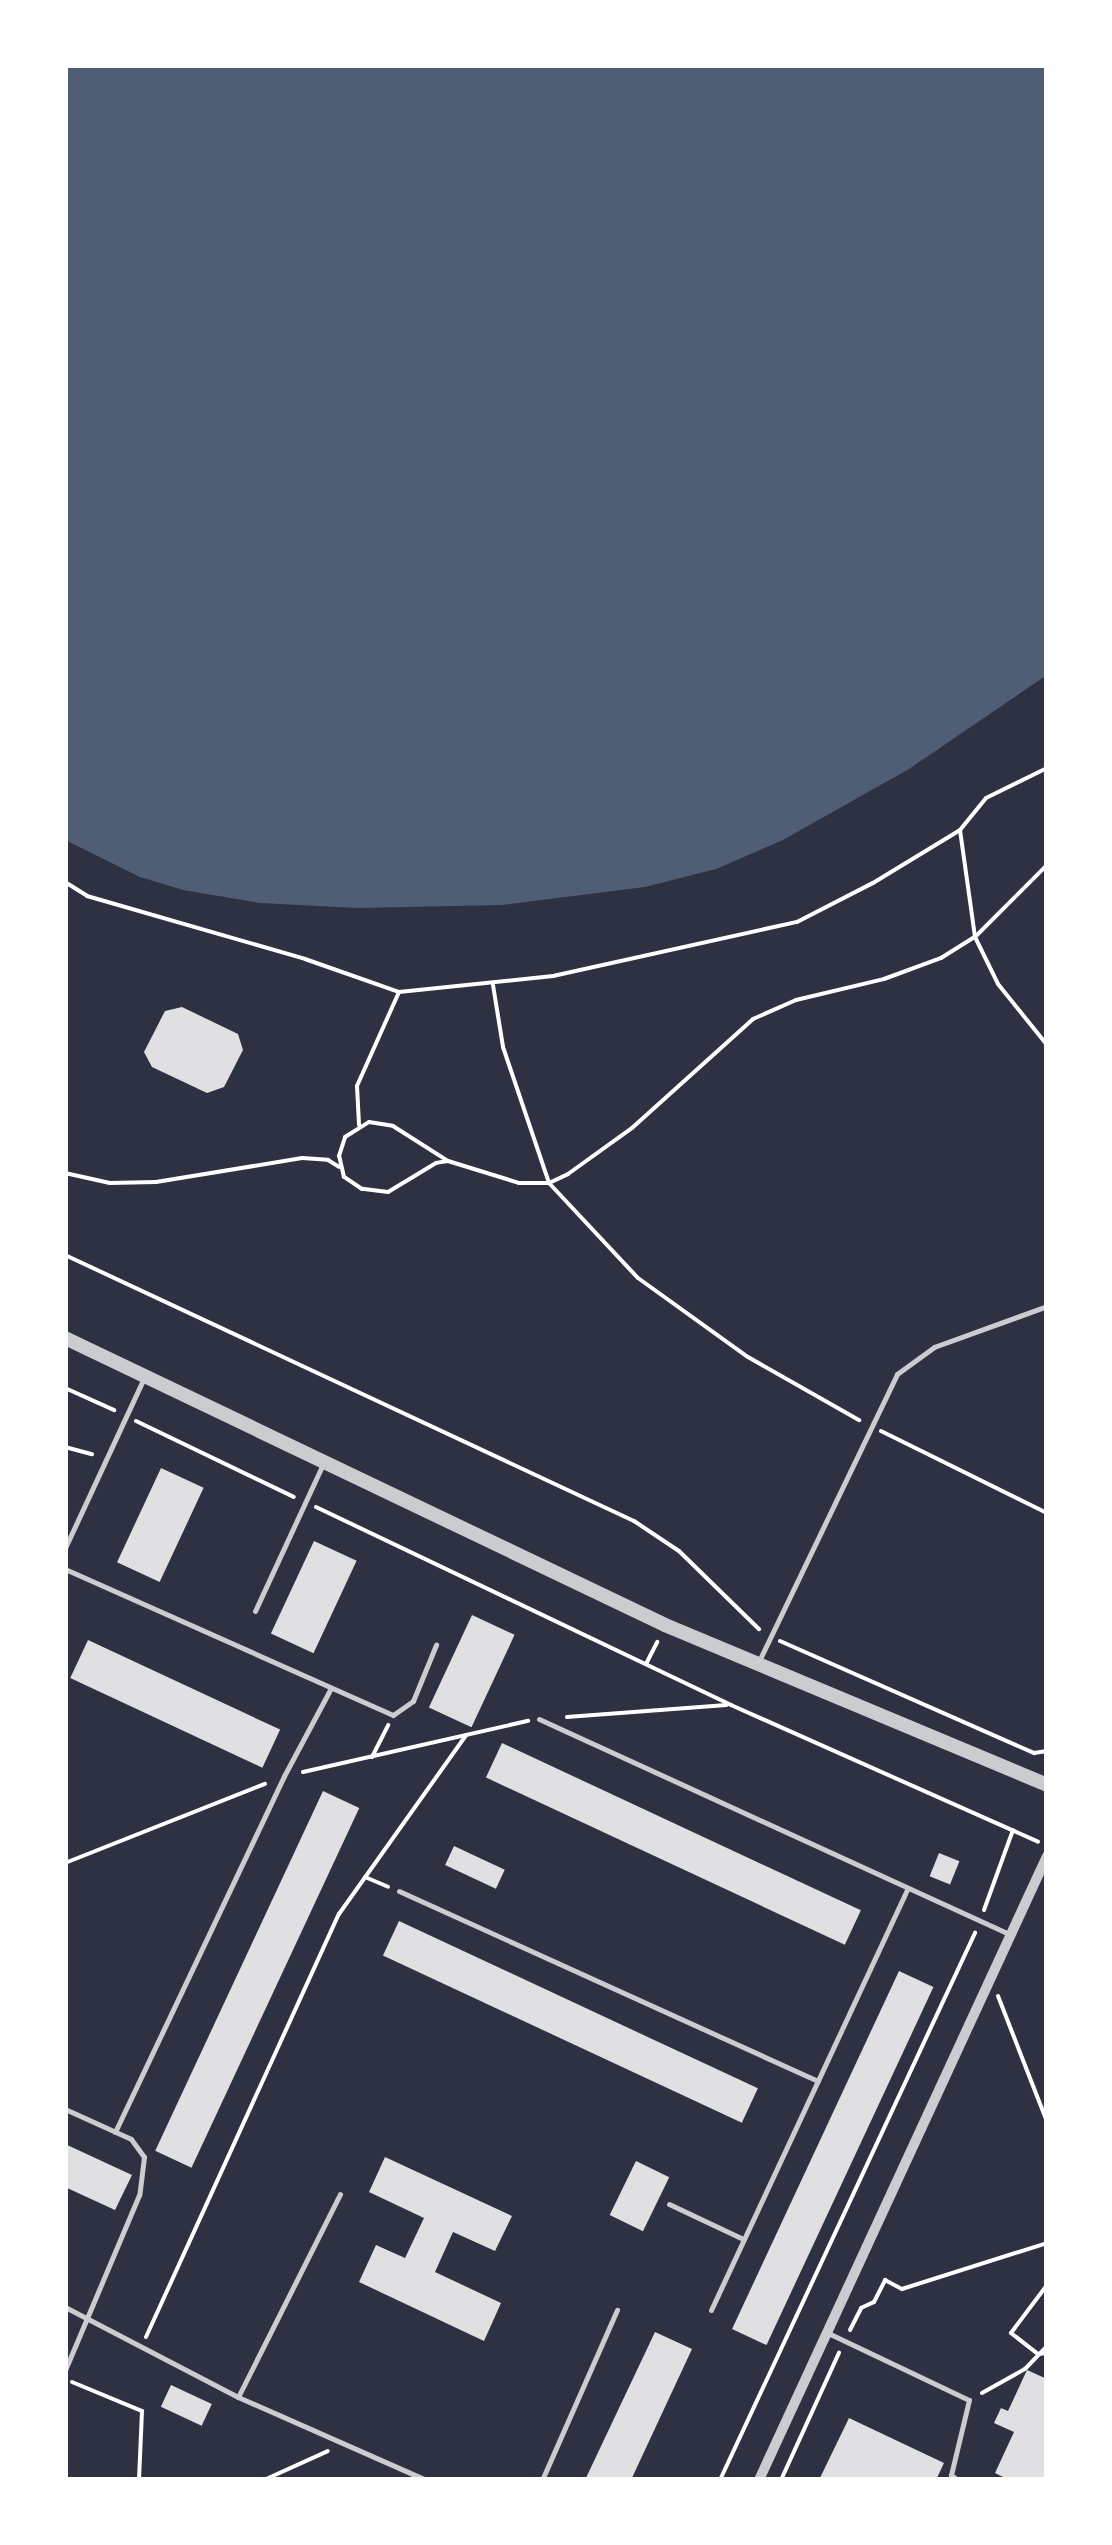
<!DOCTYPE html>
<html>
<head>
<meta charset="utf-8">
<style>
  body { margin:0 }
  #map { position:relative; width:1112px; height:2545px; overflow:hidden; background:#2d3142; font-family:"Times New Roman",serif }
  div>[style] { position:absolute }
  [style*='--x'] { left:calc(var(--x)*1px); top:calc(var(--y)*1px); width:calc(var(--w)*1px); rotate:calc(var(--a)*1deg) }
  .water>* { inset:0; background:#4f5d75 }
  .building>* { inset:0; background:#e0e0e3; transform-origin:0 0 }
  .path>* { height:4px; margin:-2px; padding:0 2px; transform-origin:2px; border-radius:2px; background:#fff }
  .service>* { height:5px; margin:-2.5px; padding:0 2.5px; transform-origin:2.5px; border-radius:2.5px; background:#caccd0 }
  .minor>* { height:10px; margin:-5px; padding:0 5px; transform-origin:5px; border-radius:5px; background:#caccd0 }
  .tertiary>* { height:14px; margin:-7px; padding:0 7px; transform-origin:7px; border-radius:7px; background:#caccd0 }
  span { translate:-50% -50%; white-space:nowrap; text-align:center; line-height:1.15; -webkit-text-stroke:8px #fff; paint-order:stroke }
  .frame { position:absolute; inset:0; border:68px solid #fff; pointer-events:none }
</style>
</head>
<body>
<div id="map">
  <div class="water">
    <div style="clip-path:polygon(65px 65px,1047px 65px,1047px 675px,909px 769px,783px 840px,716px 869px,645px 887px,503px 905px,358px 908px,260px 903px,183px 890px,140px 877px,65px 840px)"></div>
  </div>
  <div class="building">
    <div style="clip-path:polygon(182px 1007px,238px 1034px,243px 1050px,224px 1087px,207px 1093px,152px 1067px,144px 1052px,165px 1011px)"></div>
    <div style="left:161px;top:1468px;width:47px;height:104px;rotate:25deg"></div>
    <div style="left:314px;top:1541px;width:47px;height:102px;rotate:25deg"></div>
    <div style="left:472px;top:1615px;width:47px;height:102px;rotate:25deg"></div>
    <div style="left:88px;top:1640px;width:212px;height:42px;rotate:25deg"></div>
    <div style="left:502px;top:1743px;width:396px;height:38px;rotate:25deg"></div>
    <div style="left:323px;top:1791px;width:40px;height:397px;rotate:25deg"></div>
    <div style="left:454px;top:1846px;width:56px;height:21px;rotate:25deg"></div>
    <div style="left:939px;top:1853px;width:22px;height:25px;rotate:22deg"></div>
    <div style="left:399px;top:1921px;width:396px;height:38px;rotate:25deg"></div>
    <div style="left:899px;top:1971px;width:38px;height:395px;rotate:25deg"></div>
    <div style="clip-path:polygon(65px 2144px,132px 2175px,115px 2210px,65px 2187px)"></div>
    <div style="clip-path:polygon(385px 2157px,512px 2216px,495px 2251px,453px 2232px,435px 2272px,501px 2303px,484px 2341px,359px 2282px,376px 2245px,405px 2258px,424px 2218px,369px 2192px)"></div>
    <div style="left:636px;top:2161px;width:37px;height:60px;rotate:26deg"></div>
    <div style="clip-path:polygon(655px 2332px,692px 2349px,631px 2480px,585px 2480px)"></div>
    <div style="clip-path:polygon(1027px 2370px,1047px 2379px,1047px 2480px,1009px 2480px,995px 2473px,1014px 2432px,994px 2423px,1001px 2408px,1008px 2411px)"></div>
    <div style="left:171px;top:2385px;width:45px;height:24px;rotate:25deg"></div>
    <div style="clip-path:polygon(849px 2418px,944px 2463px,936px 2480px,819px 2480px)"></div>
  </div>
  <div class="path">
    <div style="--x:960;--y:830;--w:108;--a:82"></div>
    <div style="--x:975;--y:937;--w:52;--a:63.9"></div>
    <div style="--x:998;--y:984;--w:78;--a:51.2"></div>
    <div style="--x:65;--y:882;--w:26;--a:32"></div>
    <div style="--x:87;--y:896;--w:227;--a:16.1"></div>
    <div style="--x:305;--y:959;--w:100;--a:19.3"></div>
    <div style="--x:399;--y:992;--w:103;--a:114.1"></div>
    <div style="--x:357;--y:1086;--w:39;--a:87"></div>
    <div style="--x:493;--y:985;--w:63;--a:80.8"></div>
    <div style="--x:503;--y:1047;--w:144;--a:71.3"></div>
    <div style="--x:549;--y:1183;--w:130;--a:46.9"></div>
    <div style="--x:638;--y:1278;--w:135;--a:35.7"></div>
    <div style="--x:748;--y:1357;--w:128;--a:29.6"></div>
    <div style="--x:399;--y:992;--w:155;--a:-5.9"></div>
    <div style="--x:553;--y:976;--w:250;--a:-12.5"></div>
    <div style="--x:797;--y:922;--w:85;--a:-27.2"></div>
    <div style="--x:873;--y:883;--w:102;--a:-31.3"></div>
    <div style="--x:960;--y:830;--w:41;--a:-50.9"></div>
    <div style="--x:986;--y:798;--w:68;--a:-26.2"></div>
    <div style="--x:369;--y:1122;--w:24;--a:9"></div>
    <div style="--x:393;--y:1126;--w:65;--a:32.5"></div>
    <div style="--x:448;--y:1161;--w:12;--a:171"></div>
    <div style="--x:436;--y:1163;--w:56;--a:148.9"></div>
    <div style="--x:388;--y:1192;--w:26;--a:-173"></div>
    <div style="--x:362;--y:1189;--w:22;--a:-146"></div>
    <div style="--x:344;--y:1177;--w:22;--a:-103"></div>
    <div style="--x:339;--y:1156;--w:20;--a:-72"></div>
    <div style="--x:345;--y:1137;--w:28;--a:-32"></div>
    <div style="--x:448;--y:1161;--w:74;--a:17.2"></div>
    <div style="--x:519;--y:1183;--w:30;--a:0"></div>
    <div style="--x:549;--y:1183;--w:21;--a:-25"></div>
    <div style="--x:568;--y:1174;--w:79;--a:-35.7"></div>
    <div style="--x:632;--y:1128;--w:163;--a:-42"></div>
    <div style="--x:753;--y:1019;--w:47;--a:-23.8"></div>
    <div style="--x:796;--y:1000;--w:90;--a:-13.4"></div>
    <div style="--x:884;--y:979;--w:61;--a:-20.2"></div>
    <div style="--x:941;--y:958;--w:40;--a:-32"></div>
    <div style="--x:975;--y:937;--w:102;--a:-45"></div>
    <div style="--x:65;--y:1173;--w:46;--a:12.5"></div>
    <div style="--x:110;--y:1183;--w:46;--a:-1.2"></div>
    <div style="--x:156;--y:1182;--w:148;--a:-9.3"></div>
    <div style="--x:302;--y:1158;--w:26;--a:4"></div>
    <div style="--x:328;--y:1160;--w:13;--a:32"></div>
    <div style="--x:65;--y:1255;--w:628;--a:25.06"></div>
    <div style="--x:634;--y:1521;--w:54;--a:33.7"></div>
    <div style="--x:679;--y:1551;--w:112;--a:44.3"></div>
    <div style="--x:65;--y:1388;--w:54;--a:24.2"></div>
    <div style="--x:136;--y:1421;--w:175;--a:25.7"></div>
    <div style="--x:881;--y:1431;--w:185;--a:26.3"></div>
    <div style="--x:65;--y:1447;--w:28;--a:15"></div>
    <div style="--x:316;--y:1507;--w:460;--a:25.5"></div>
    <div style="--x:731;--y:1705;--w:336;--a:24"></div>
    <div style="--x:780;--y:1641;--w:278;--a:23.8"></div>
    <div style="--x:1034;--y:1753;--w:13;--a:-9"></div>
    <div style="--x:646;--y:1664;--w:25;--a:-63"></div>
    <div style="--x:567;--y:1717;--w:160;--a:-4.3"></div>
    <div style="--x:372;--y:1757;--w:36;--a:-63"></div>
    <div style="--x:303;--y:1772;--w:231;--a:-12.8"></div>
    <div style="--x:65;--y:1863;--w:215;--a:-21.6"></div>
    <div style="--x:365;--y:1877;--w:25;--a:23"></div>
    <div style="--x:984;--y:1910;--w:85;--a:-70.1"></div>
    <div style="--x:998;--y:1996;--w:135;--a:68.7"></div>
    <div style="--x:1047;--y:2285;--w:60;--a:126.9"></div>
    <div style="--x:1011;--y:2333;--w:34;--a:38"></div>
    <div style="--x:1038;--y:2354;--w:9;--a:-6"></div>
    <div style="--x:850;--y:2330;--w:25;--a:-63"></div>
    <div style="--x:861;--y:2308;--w:14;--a:-25"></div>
    <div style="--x:874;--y:2302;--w:25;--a:-63"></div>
    <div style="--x:885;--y:2280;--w:19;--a:28"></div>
    <div style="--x:902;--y:2289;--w:152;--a:-17.6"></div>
    <div style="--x:146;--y:2337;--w:465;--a:-65.5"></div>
    <div style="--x:339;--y:1914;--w:219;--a:-54.6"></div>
    <div style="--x:72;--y:2382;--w:76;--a:22.5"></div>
    <div style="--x:142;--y:2411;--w:69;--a:92.5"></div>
    <div style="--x:982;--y:2393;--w:49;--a:-29.2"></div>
    <div style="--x:1025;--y:2369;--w:32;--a:-46"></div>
    <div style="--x:264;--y:2480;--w:70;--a:-24.4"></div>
    <div style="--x:720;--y:2480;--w:604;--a:-65.01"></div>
    <div style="--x:781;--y:2480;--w:140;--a:-65.5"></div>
  </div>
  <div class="service">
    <div style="--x:65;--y:1548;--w:187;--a:-65.1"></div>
    <div style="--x:65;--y:1569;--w:359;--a:24"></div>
    <div style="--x:393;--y:1715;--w:24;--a:-35"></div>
    <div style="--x:413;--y:1701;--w:61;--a:-67.7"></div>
    <div style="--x:255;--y:1611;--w:162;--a:-65.2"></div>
    <div style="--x:758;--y:1663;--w:321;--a:-64.3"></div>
    <div style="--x:897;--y:1374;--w:46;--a:-36.1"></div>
    <div style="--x:934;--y:1347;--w:120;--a:-19.9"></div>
    <div style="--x:539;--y:1719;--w:517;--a:24.58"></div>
    <div style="--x:399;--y:1891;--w:460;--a:24.4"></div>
    <div style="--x:65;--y:2109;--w:72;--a:24.4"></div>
    <div style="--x:131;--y:2139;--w:22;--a:54"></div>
    <div style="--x:144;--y:2157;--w:38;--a:97"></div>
    <div style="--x:139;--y:2195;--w:190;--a:112.9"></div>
    <div style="--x:115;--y:2132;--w:394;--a:-64.6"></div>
    <div style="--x:284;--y:1776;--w:98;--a:-61.9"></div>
    <div style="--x:669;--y:2204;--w:82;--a:25.3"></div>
    <div style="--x:65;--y:2307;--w:195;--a:27.5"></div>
    <div style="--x:238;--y:2397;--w:206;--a:23.8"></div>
    <div style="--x:711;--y:2310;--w:464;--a:-65"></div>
    <div style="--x:828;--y:2333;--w:156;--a:25.4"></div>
    <div style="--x:969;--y:2400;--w:77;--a:103.5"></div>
    <div style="--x:951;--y:2475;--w:9;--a:36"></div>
    <div style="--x:238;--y:2397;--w:227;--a:-63.3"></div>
    <div style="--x:542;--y:2480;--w:186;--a:-66.2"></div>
  </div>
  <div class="minor">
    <div style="--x:759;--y:2480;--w:687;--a:-65.22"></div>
  </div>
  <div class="tertiary">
    <div style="--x:65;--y:1338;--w:665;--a:25.56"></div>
    <div style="--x:665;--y:1625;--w:414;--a:22.7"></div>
  </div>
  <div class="frame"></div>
</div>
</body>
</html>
